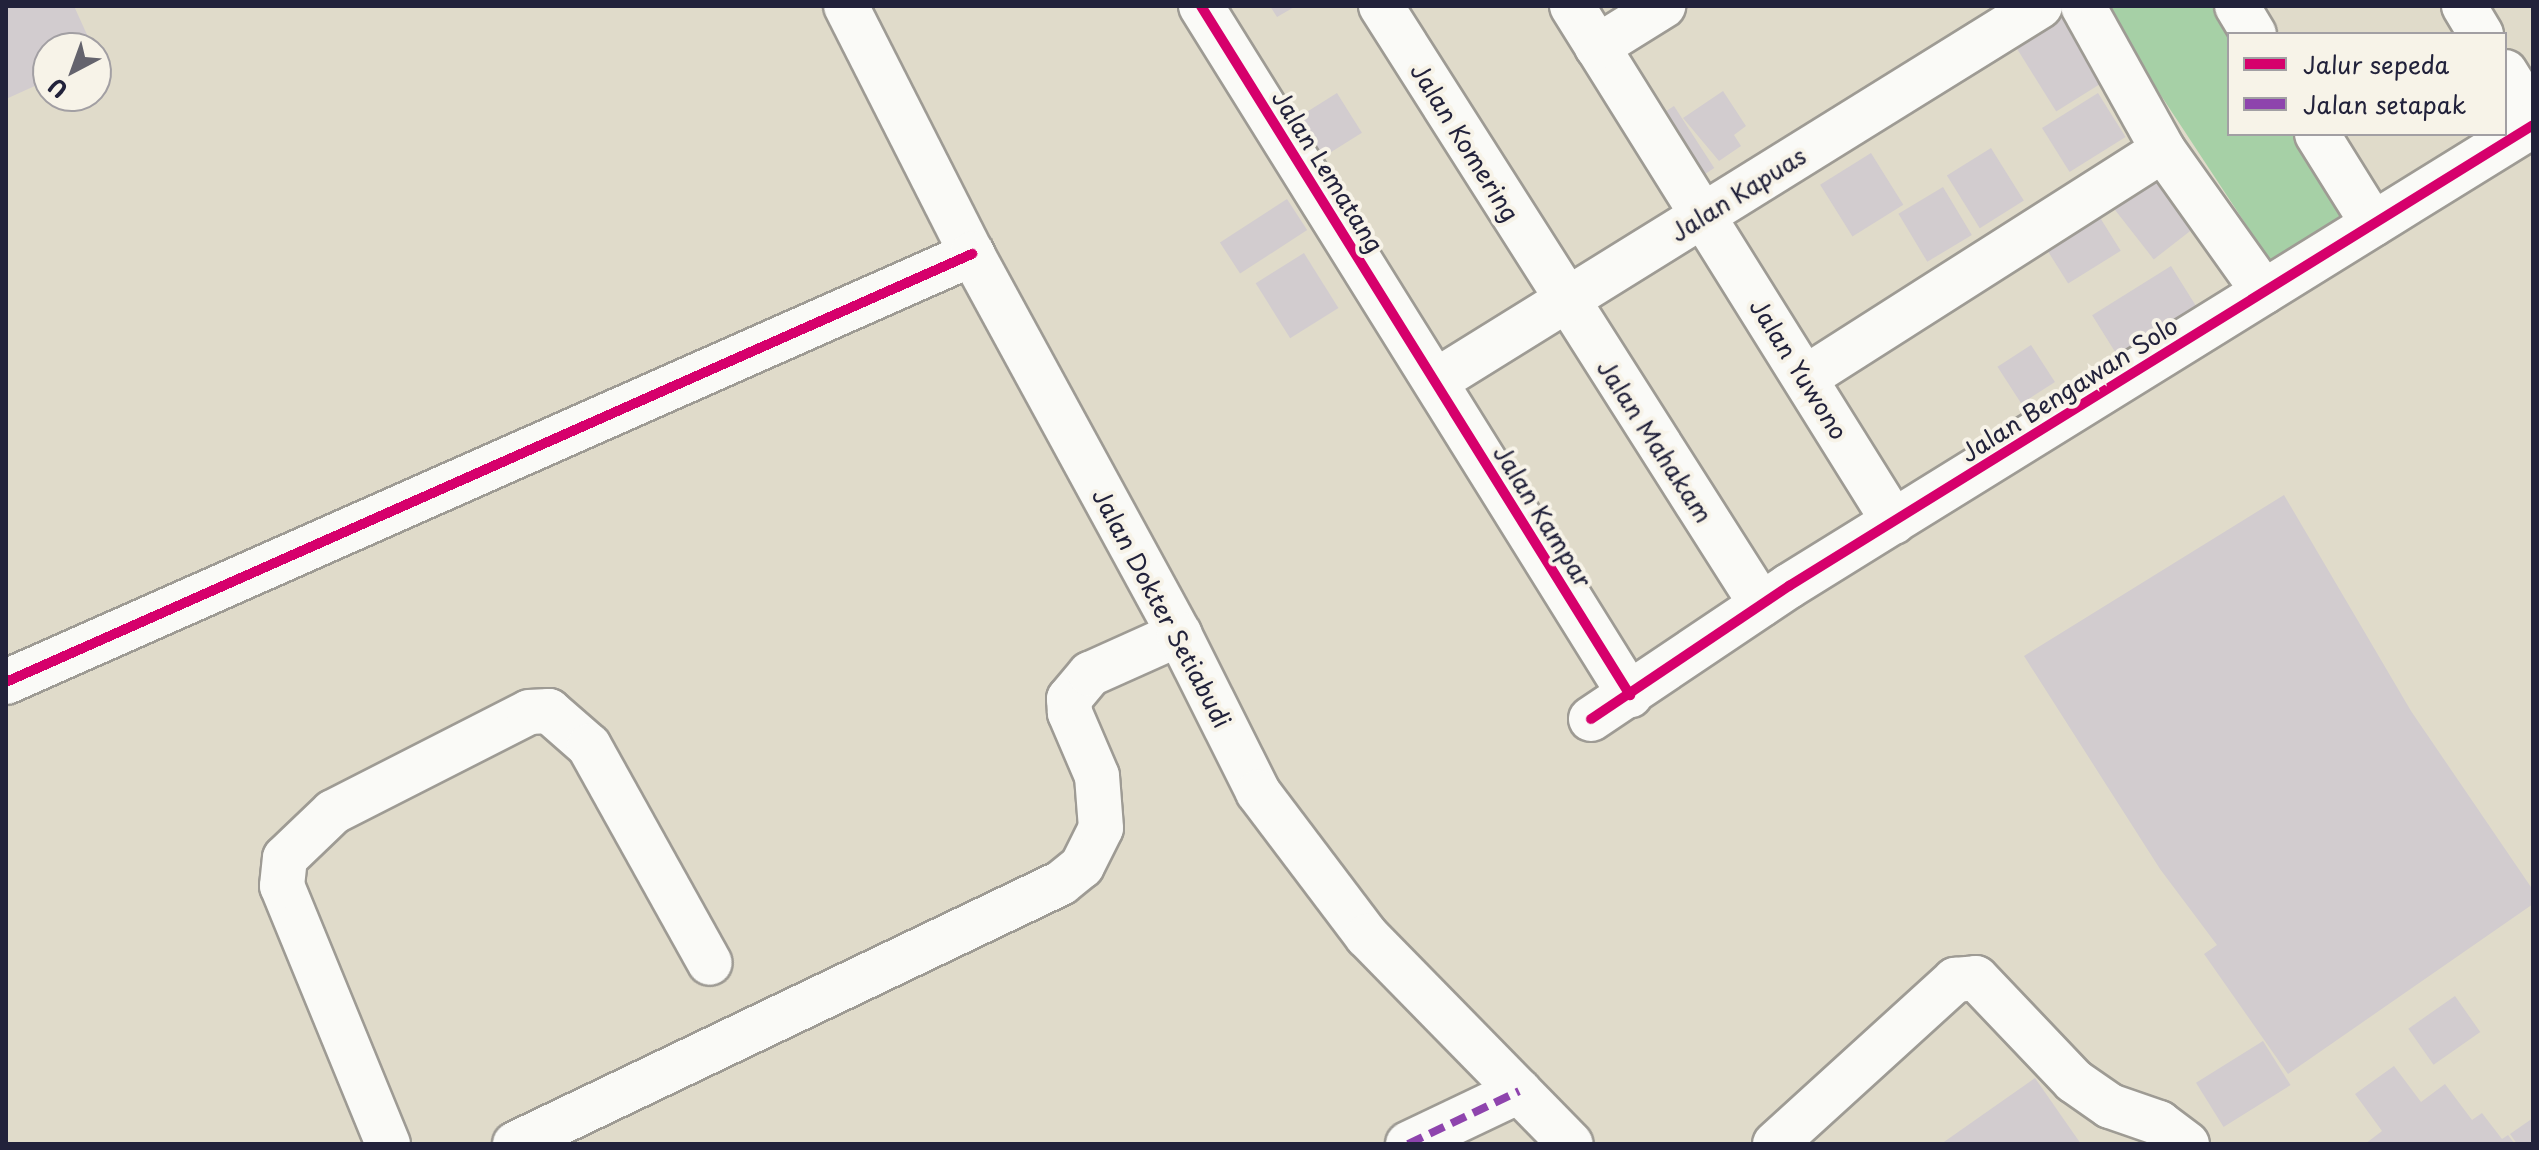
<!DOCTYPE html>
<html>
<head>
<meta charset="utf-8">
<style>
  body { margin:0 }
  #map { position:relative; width:2539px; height:1150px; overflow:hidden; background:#e0dbca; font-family:"Playpen Sans",sans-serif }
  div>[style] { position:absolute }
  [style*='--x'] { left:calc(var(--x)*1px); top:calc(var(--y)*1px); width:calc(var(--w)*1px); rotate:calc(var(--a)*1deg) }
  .green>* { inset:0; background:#a6d0a6 }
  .building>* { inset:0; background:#d2cccf; transform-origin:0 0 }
  .roads { filter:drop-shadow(2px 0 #9e9b94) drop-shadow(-2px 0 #9e9b94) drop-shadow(0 2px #9e9b94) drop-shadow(0 -2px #9e9b94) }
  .minor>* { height:44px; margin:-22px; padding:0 22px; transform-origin:22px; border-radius:22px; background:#fafaf7 }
  .highway>* { height:44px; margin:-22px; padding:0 22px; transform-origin:22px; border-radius:22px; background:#fafaf7 }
  .quiet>* { height:8px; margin-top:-4px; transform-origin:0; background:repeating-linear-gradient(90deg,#8e44ad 0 16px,transparent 0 24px) }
  .cycleway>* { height:10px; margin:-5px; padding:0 5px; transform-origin:5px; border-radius:5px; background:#d6006c }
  span { translate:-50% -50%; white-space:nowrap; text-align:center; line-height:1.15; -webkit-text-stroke:8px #f7f3e8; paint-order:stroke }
  .street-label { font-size:24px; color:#22223b }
  .frame { position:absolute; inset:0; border:8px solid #22223b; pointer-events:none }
  .legend { position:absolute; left:2227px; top:32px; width:280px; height:104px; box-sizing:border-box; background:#f7f3e8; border:2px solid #a29fa3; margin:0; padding:10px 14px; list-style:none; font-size:24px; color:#22223b }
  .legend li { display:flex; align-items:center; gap:16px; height:40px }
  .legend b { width:40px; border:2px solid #a29fa3 }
  .north { position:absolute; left:32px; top:32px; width:80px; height:80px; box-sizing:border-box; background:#f7f3e8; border:2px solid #a29fa3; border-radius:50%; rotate:221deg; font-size:22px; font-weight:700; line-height:32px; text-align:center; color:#22223b }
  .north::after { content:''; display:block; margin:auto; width:28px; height:36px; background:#64636d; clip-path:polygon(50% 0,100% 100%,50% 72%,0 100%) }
</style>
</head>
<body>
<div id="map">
  <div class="green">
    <div style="clip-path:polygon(2102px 6px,2219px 6px,2229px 34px,2229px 134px,2303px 134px,2358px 219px,2276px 270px)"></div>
  </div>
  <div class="building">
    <div style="clip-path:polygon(6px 6px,74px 6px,93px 48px,48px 48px,48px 80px,6px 99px)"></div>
    <div style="clip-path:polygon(1270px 6px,1296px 6px,1277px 17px)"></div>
    <div style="left:2060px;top:10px;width:84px;height:57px;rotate:58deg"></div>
    <div style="clip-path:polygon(1723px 91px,1746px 126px,1734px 135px,1741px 146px,1719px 161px,1683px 118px)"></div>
    <div style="left:1337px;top:93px;width:47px;height:48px;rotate:58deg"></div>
    <div style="left:2098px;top:93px;width:52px;height:66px;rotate:58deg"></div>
    <div style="left:1674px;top:106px;width:74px;height:27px;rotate:57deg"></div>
    <div style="left:1991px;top:148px;width:62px;height:52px;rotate:58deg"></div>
    <div style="left:1871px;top:153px;width:61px;height:60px;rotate:58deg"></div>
    <div style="left:2153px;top:161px;width:78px;height:60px;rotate:52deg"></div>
    <div style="left:1943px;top:187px;width:56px;height:52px;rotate:59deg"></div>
    <div style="left:1287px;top:199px;width:37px;height:80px;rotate:57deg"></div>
    <div style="left:2099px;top:216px;width:41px;height:62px;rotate:58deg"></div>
    <div style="left:1304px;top:253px;width:65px;height:57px;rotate:58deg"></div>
    <div style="left:2171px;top:266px;width:54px;height:93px;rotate:58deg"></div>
    <div style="left:2031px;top:345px;width:44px;height:40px;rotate:57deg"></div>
    <div style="clip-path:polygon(2284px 495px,2411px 711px,2533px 890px,2533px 904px,2288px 1074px,2204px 954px,2217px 945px,2160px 869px,2024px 656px)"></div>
    <div style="left:2455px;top:996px;width:44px;height:57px;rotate:55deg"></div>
    <div style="left:2263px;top:1041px;width:52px;height:79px;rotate:58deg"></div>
    <div style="clip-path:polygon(2394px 1066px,2421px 1102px,2445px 1084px,2472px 1120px,2482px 1113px,2502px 1139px,2508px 1135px,2515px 1144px,2365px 1144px,2382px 1131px,2355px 1094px)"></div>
    <div style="clip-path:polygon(2035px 1078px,2081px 1144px,1941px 1144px)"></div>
    <div style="clip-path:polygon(2533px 1118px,2533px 1144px,2517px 1144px,2510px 1134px)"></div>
  </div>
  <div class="roads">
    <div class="minor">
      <div style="--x:1201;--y:6;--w:812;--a:58.09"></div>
      <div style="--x:1381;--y:6;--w:709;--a:57.57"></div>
      <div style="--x:1572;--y:6;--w:608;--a:58.03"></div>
      <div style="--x:2083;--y:6;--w:165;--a:60.9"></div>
      <div style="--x:2163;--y:150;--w:174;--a:54.6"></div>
      <div style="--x:2237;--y:6;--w:33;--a:59"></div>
      <div style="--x:2464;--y:6;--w:33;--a:59"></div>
      <div style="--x:1597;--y:47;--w:78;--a:-31.8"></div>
      <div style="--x:2505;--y:72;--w:53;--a:58.1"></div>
      <div style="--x:2317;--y:134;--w:106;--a:58.1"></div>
      <div style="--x:1805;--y:378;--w:424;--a:-32.5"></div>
      <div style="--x:1436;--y:381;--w:711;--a:-31.83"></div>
      <div style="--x:6;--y:682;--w:1057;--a:-23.9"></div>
      <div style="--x:1591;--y:719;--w:239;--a:-33.9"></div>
      <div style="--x:1789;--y:586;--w:875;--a:-31.78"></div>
      <div style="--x:388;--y:1144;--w:279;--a:-112.3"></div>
      <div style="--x:282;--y:886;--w:28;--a:-84"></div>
      <div style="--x:285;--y:858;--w:66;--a:-43.8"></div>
      <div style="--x:333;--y:812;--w:220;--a:-27"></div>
      <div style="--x:529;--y:712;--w:20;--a:-3"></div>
      <div style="--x:549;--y:711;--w:53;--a:41.2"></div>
      <div style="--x:589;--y:746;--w:248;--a:60.9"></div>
      <div style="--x:515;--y:1144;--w:605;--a:-25.55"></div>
      <div style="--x:1061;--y:883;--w:27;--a:-39"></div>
      <div style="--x:1082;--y:866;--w:42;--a:-63.4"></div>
      <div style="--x:1101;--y:828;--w:52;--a:-94.4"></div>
      <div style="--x:1097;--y:776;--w:69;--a:-113.2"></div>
      <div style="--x:1070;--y:713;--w:14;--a:-94"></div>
      <div style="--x:1069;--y:699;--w:33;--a:-50"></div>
      <div style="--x:1090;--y:674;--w:98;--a:-24.2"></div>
      <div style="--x:1408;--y:1144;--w:123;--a:-25.5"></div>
      <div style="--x:1775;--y:1144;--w:244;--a:-42.3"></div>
      <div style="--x:1955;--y:980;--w:21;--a:-5"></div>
      <div style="--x:1976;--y:978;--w:142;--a:46.4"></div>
      <div style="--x:2074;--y:1081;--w:44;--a:34.8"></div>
      <div style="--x:2110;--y:1106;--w:52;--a:19.1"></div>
      <div style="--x:2159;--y:1123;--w:35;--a:37"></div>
    </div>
    <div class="highway">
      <div style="--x:846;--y:6;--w:278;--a:63.1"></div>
      <div style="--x:972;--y:254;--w:433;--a:61.4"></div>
      <div style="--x:1179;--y:634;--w:177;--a:63.4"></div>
      <div style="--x:1258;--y:792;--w:181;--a:52.9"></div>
      <div style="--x:1367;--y:936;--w:291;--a:45.6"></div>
    </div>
  </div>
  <div class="quiet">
    <div style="--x:1408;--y:1144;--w:123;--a:-25.5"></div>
  </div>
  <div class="cycleway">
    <div style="--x:1201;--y:6;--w:812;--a:58.09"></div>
    <div style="--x:6;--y:682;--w:1057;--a:-23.9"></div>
    <div style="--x:1591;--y:719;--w:239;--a:-33.9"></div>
    <div style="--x:1789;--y:586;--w:875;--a:-31.78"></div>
  </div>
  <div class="street-label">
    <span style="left:1465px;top:142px;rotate:58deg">Jalan Komering</span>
    <span style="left:1328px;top:171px;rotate:58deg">Jalan Lematang</span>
    <span style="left:1738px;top:194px;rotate:-32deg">Jalan Kapuas</span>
    <span style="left:1799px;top:369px;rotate:58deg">Jalan Yuwono</span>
    <span style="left:2069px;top:389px;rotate:-32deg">Jalan Bengawan Solo</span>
    <span style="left:1655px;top:441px;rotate:57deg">Jalan Mahakam</span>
    <span style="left:1543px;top:516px;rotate:58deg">Jalan Kampar</span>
    <span style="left:1162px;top:608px;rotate:62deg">Jalan Dokter Setiabudi</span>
  </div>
  <div class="frame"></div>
  <ul class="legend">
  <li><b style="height:10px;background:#d6006c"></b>Jalur sepeda</li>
  <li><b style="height:10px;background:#8e44ad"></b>Jalan setapak</li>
  </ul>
  <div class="north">U</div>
</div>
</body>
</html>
